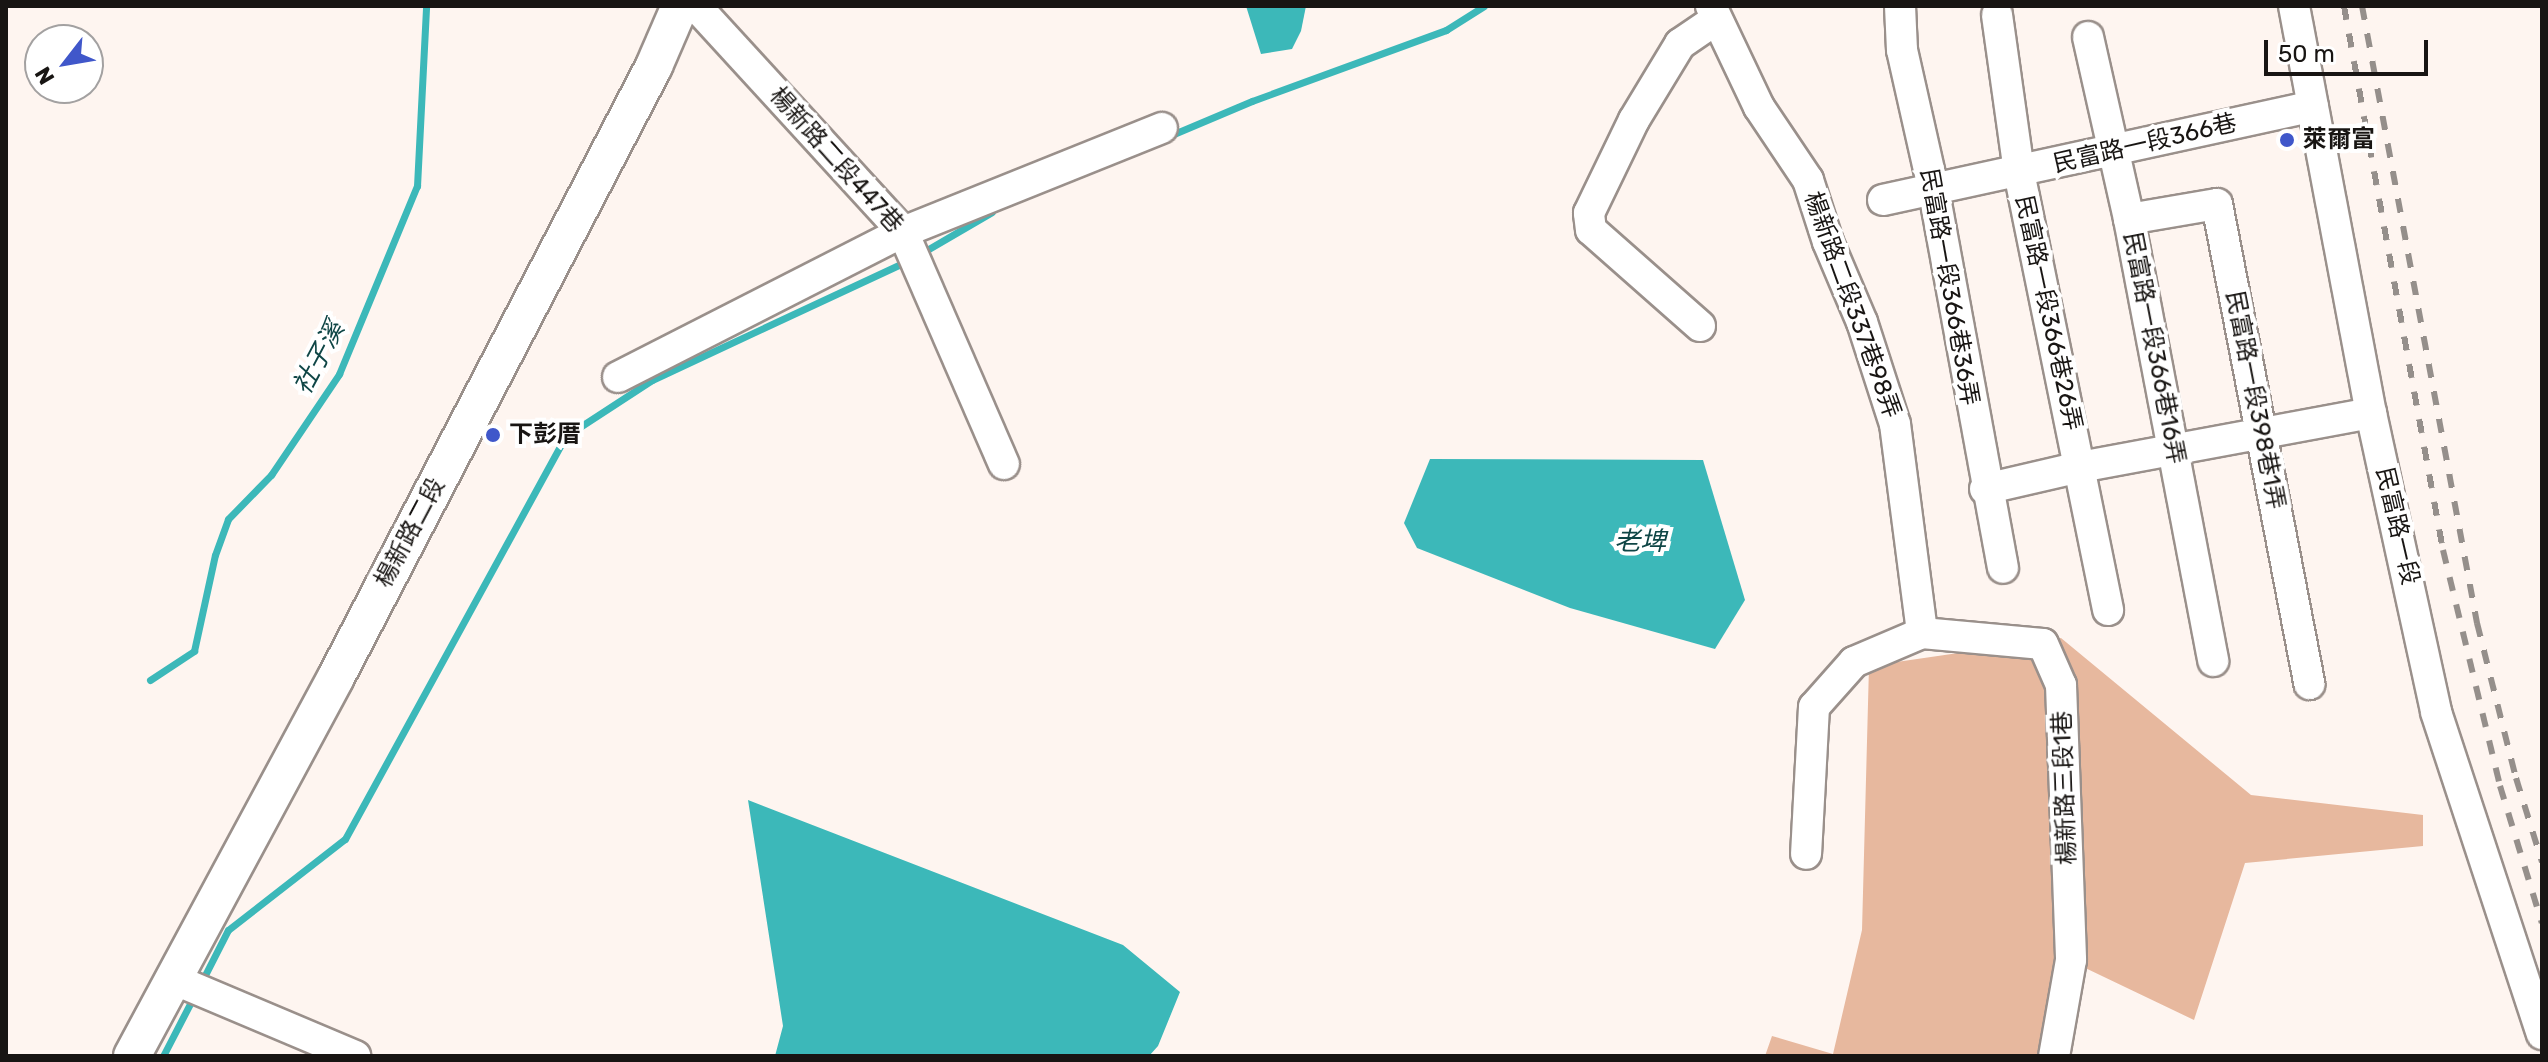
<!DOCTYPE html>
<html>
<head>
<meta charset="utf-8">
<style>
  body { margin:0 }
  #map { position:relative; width:2548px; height:1062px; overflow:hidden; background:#fef5f0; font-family:Rubik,"Noto Sans TC",sans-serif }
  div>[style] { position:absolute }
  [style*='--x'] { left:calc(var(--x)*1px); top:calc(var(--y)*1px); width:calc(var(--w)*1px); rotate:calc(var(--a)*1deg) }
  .green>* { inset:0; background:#e7b89e }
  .water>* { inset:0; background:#3cb8b9 }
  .stream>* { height:7px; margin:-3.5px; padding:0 3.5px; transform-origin:3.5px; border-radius:3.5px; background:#3cb8b9 }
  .roads { filter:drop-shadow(2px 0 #9a908b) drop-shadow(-2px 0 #9a908b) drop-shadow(0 2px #9a908b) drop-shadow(0 -2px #9a908b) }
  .minor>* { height:30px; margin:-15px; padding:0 15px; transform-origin:15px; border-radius:15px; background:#fff }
  .major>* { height:36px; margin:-18px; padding:0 18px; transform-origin:18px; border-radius:18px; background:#fff }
  .rail>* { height:6px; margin-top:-3px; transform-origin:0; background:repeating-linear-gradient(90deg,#958f8b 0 14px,transparent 0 28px) }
  .dots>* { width:22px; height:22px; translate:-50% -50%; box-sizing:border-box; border:4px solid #fff; border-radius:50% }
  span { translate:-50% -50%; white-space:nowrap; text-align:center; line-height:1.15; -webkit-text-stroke:8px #fff; paint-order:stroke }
  .poi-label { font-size:24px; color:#181513; font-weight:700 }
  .left { translate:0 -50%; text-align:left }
  .street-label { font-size:24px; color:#181513 }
  .water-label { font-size:26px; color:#0f4646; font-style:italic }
  .frame { position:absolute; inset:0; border:8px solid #181513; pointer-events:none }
  .north { position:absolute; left:24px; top:24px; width:80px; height:80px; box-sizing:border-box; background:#fff; border:2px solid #a3a1a1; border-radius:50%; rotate:239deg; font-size:22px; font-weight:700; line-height:32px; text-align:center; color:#181513 }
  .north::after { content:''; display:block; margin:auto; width:28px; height:36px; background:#4057ca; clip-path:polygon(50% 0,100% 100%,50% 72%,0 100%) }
  .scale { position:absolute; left:2264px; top:40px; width:164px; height:36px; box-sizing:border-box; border:4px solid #181513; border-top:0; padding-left:10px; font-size:24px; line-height:28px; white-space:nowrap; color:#181513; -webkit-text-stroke:6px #fff; paint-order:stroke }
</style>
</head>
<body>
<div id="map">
  <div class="green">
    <div style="clip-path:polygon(2061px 638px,2251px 795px,2423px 815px,2423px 846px,2245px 863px,2194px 1020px,2079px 965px,2068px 1056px,1765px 1056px,1772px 1036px,1833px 1054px,1862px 930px,1869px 666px)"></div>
  </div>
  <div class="water">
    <div style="clip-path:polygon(1246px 6px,1306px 6px,1301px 31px,1292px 49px,1261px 54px)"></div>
    <div style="clip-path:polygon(1430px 459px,1703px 460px,1745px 600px,1715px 649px,1570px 608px,1417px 548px,1404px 523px)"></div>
    <div style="clip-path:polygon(748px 800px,1123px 945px,1180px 992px,1158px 1046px,1149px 1056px,775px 1056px,783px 1026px)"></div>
  </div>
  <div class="stream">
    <div style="--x:1169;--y:136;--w:90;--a:-22.9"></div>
    <div style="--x:1252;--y:101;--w:207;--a:-20.1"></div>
    <div style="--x:1446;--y:30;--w:45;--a:-32.3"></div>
    <div style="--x:920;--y:254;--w:83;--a:-30.3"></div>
    <div style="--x:150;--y:680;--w:53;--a:-33.4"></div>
    <div style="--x:194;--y:651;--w:98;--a:-77.7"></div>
    <div style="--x:215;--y:555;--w:38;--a:-70"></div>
    <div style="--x:228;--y:519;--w:62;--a:-45.7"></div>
    <div style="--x:271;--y:475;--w:122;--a:-56"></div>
    <div style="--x:339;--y:374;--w:204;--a:-67.5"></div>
    <div style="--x:417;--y:186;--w:180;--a:-87.1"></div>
    <div style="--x:202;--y:981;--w:57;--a:-63"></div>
    <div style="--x:228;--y:930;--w:148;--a:-37.9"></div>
    <div style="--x:345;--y:839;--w:460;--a:-61.3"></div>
    <div style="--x:566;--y:436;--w:103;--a:-33.1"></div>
    <div style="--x:652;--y:380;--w:284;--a:-25"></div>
    <div style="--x:163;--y:1056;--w:68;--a:-62.7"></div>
  </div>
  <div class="roads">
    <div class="minor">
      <div style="--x:696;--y:6;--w:306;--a:47.5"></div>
      <div style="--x:903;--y:232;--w:253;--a:66.5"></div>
      <div style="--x:1711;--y:6;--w:112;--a:64.6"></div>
      <div style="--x:1759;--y:107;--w:88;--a:56.1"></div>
      <div style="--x:1808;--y:180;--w:65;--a:72.1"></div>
      <div style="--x:1828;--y:242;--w:87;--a:67"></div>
      <div style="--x:1862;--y:322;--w:107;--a:72.1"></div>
      <div style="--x:1895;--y:424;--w:211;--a:82.6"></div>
      <div style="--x:1922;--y:633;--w:74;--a:156.9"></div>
      <div style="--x:1854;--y:662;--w:60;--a:131.6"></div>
      <div style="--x:1814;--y:707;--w:147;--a:93.1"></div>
      <div style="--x:1900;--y:6;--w:44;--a:87.4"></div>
      <div style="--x:1902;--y:50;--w:146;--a:77.3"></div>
      <div style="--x:1934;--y:192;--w:382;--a:79.6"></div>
      <div style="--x:2294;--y:6;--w:414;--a:79.3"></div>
      <div style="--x:2371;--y:413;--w:306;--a:77.7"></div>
      <div style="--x:2436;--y:712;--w:339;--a:71.8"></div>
      <div style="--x:1997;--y:15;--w:159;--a:82"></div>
      <div style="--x:2019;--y:172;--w:447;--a:78.5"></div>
      <div style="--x:2088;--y:37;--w:187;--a:77.3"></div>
      <div style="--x:2129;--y:219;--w:450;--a:79.2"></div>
      <div style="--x:1883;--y:200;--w:440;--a:-12.3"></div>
      <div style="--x:2129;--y:219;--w:89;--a:-9.7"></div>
      <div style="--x:2217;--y:204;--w:489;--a:79.1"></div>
      <div style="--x:1700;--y:326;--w:145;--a:-138.6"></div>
      <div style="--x:1591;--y:230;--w:17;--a:-97"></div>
      <div style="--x:1589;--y:213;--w:103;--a:-64.2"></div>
      <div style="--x:1634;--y:120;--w:89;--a:-58.8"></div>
      <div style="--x:1680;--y:44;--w:42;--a:-34.4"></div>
      <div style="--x:618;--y:377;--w:320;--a:-27"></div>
      <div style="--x:903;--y:232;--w:279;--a:-21.9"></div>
      <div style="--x:1985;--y:489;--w:98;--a:-13"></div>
      <div style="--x:2080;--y:467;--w:296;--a:-10.5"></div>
      <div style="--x:1922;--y:633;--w:121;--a:5.2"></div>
      <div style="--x:2043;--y:644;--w:45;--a:66.3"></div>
      <div style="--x:2061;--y:685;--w:275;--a:87.9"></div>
      <div style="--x:2071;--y:960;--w:97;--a:100"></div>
      <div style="--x:173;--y:979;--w:198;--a:22.9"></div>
    </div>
    <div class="major">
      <div style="--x:132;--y:1056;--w:430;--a:-61.7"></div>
      <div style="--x:336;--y:677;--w:689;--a:-62.5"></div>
      <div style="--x:654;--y:66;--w:65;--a:-66.6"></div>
    </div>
  </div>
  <div class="rail">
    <div style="--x:2344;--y:6;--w:553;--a:79.69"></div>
    <div style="--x:2443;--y:550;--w:243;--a:76.4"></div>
    <div style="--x:2500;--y:786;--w:143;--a:73"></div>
    <div style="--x:2362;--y:6;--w:628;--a:79.44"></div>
    <div style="--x:2477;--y:623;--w:160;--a:75.9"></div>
    <div style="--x:2516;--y:778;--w:88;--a:72.8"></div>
  </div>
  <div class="dots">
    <div style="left:2287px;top:140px;background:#4057ca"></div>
    <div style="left:493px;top:435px;background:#4057ca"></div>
  </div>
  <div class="poi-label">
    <span class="left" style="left:2303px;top:140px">萊爾富</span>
    <span class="left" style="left:509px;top:435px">下彭厝</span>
  </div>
  <div class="street-label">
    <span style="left:2145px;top:144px;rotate:-13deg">民富路一段366巷</span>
    <span style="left:836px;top:160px;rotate:48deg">楊新路二段447巷</span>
    <span style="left:1949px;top:287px;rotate:80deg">民富路一段366巷36弄</span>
    <span style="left:1852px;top:305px;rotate:70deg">楊新路二段337巷98弄</span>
    <span style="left:2048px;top:313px;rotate:78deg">民富路一段366巷26弄</span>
    <span style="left:2154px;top:348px;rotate:79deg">民富路一段366巷16弄</span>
    <span style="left:2255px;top:400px;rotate:79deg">民富路一段398巷1弄</span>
    <span style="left:2397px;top:526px;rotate:77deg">民富路一段</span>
    <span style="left:410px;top:533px;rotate:-62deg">楊新路二段</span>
    <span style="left:2065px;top:788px;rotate:-92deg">楊新路三段1巷</span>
  </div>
  <div class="water-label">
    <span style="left:319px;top:358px;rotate:-62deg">社子溪</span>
    <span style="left:1640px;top:542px">老埤</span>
  </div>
  <div class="frame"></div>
  <div class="north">N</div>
  <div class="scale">50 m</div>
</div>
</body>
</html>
